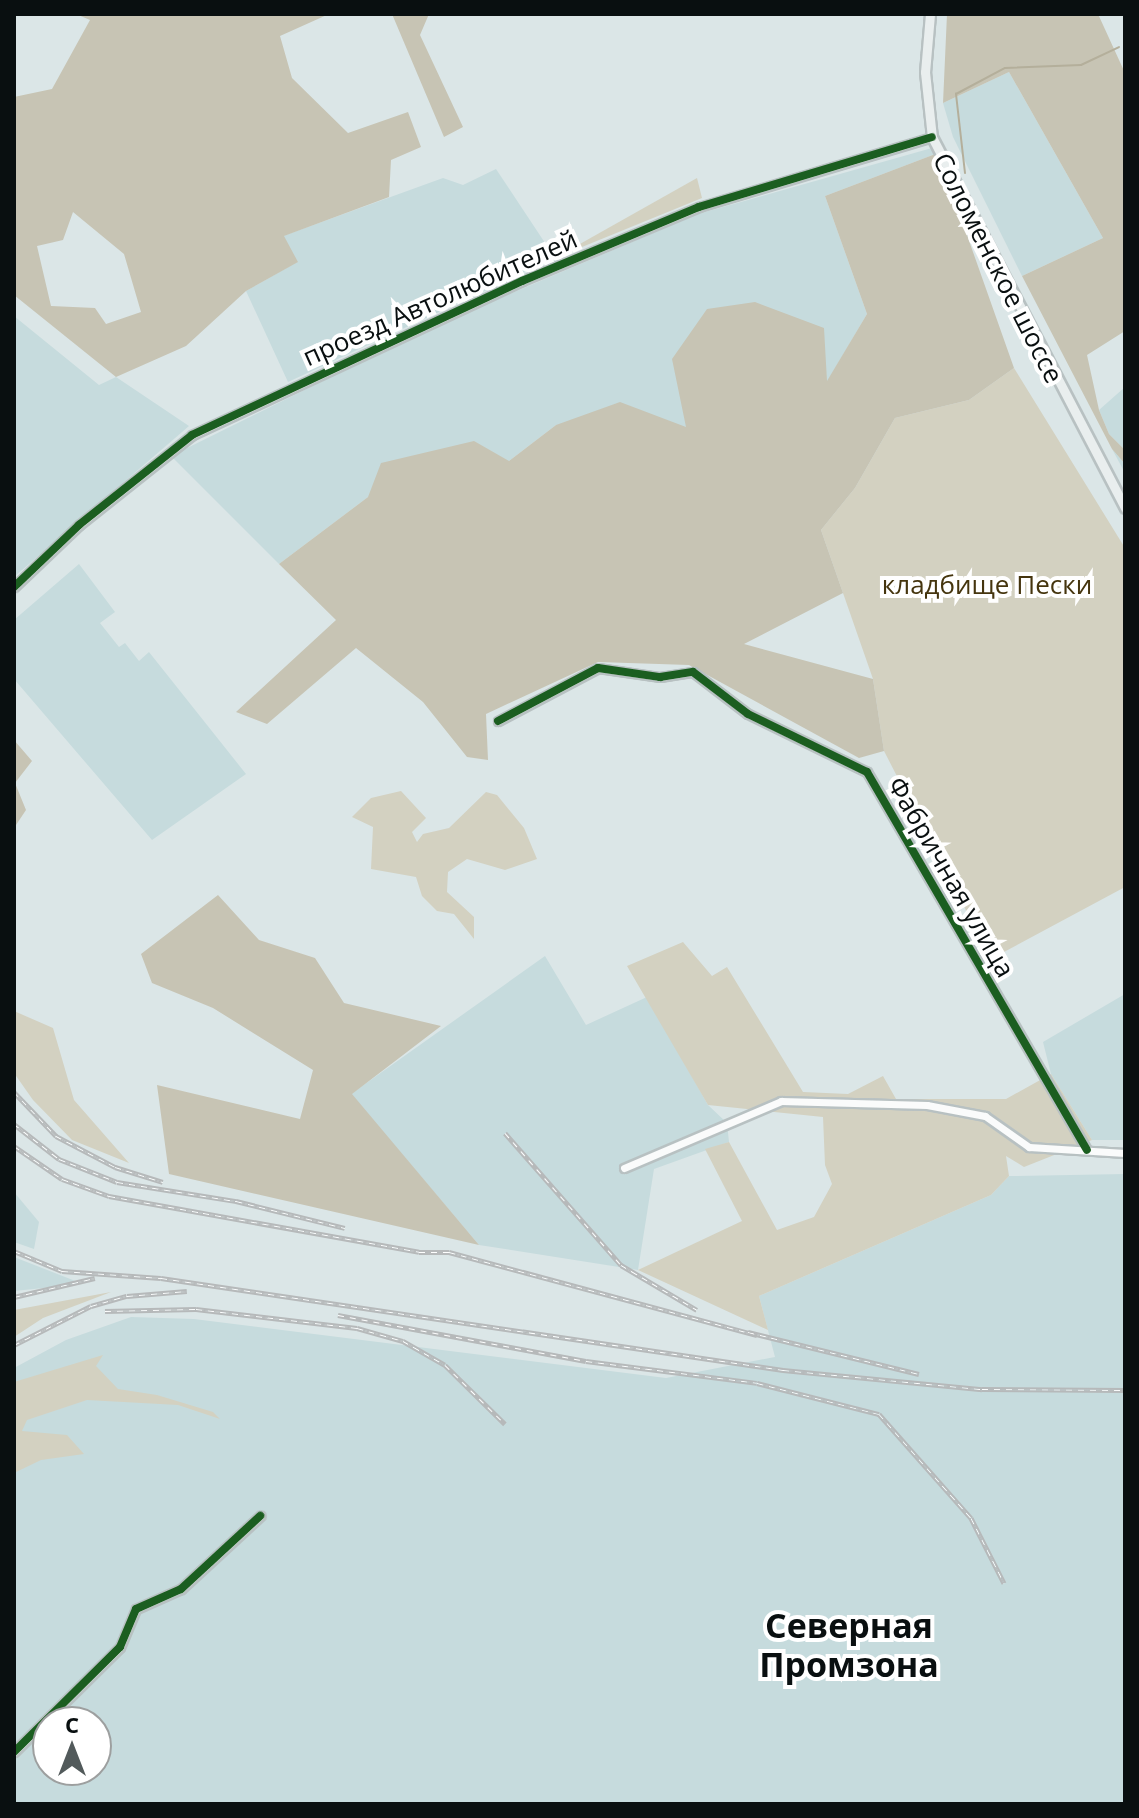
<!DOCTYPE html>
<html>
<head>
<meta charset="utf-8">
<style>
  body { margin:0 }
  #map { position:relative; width:1139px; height:1818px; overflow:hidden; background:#dbe6e7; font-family:"Open Sans",sans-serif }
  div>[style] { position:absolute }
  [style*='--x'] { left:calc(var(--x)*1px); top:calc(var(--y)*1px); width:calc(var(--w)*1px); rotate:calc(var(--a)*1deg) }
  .built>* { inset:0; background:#c6dbdd }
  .green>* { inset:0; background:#d3d1c1 }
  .forest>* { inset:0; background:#c7c4b4 }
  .stream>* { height:2px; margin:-1px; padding:0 1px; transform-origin:1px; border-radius:1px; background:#b4af9b }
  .roads { filter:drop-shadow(2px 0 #b8c1c2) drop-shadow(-2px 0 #b8c1c2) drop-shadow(0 2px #b8c1c2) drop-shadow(0 -2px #b8c1c2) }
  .minor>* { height:7px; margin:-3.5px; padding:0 3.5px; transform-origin:3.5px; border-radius:3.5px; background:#fafbfb }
  .secondary>* { height:9px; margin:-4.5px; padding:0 4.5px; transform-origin:4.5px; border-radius:4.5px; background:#e9eeee }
  .rail>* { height:5px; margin-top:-2.5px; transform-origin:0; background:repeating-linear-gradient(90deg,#fff 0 6px,#b6b9ba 0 12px); box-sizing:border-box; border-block:2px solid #b6b9ba }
  .cycleway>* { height:8px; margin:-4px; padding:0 4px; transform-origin:4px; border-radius:4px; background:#1b5e20 }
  span { translate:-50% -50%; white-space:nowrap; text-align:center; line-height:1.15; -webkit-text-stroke:8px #fff; paint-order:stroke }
  .street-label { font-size:26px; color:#090f10 }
  .park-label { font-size:26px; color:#45350e }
  .district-label { font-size:34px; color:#090f10; font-weight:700 }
  .frame { position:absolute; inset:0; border:16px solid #090f10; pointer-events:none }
  .north { position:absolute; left:32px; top:1706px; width:80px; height:80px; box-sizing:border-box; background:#fff; border:2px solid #9d9f9f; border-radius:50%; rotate:0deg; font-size:22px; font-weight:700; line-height:32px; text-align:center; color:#090f10 }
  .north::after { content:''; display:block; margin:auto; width:28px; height:36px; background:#525a5b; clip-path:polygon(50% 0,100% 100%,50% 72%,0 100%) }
</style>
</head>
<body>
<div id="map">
  <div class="built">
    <div style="clip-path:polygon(1009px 72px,1103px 238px,1022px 276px,953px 137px,943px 103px)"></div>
    <div style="clip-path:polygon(932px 148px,938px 153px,825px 196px,867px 314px,827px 382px,687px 427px,556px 425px,509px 461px,368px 497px,279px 564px,171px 456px,430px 328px,698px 214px)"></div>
    <div style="clip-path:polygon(496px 169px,555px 258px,288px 382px,246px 291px,297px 262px,283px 236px,443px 178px,463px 185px)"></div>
    <div style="clip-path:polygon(14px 316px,99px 385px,116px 377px,189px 426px,14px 577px)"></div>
    <div style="clip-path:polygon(1125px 387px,1125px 473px,1112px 449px,1124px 463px,1124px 449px,1109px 434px,1099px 410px)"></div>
    <div style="clip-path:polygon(79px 564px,115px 612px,100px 623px,119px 647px,125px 643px,139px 661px,149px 652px,246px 774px,152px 840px,14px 679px,14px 620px)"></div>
    <div style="clip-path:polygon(545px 956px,586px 1025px,647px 997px,708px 1105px,727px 1123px,729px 1142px,654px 1169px,638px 1270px,479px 1245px,351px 1094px)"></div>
    <div style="clip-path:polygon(1125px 994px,1125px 1140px,1092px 1140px,1051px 1074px,1043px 1042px)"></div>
    <div style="clip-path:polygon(evenodd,1125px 1174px,1125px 1804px,14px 1804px,14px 1368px,66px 1340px,131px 1317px,194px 1319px,666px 1378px,775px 1357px,759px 1296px,991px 1195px,1009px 1176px,1125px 1174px,48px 1722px,96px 1722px,96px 1770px,48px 1770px,48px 1722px)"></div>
    <div style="clip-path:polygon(14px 1192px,39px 1222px,34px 1249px,14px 1242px)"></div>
    <div style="clip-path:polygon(14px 1257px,83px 1284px,14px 1291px)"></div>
  </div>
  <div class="green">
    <div style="clip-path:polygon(697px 178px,702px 198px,555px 258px)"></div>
    <div style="clip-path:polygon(1014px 368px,1125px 548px,1125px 887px,991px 959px,884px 751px,873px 679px,821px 530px,855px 488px,895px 418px,969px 400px)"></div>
    <div style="clip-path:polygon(401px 791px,426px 818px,412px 832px,417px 842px,423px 834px,449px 828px,486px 792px,497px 795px,524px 828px,537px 859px,505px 870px,467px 859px,448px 872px,447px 892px,474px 917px,474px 939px,454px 914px,437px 911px,422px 896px,416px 877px,371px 869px,373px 827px,352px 817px,371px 798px)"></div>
    <div style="clip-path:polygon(683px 942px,712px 976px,727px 967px,803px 1092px,848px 1094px,883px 1076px,896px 1099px,1006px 1099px,1051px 1074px,1092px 1140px,1024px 1167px,1006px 1156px,1009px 1176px,991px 1195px,759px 1296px,768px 1330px,638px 1270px,742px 1221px,705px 1149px,729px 1142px,777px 1230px,814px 1217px,832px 1184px,825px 1165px,823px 1117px,708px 1105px,627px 966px)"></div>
    <div style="clip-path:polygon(14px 1011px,53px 1028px,74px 1100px,129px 1163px,72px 1140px,33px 1100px,14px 1073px)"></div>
    <div style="clip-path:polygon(111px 1292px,43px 1318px,14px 1337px,14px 1310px)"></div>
    <div style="clip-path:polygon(103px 1355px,96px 1366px,118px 1389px,157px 1395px,213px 1412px,220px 1419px,178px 1405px,87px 1400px,27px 1420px,22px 1431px,67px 1435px,84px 1454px,41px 1460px,14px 1473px,14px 1382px)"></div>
  </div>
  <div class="forest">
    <div style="clip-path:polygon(evenodd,76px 14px,329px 14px,280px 36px,292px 78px,348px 133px,408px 112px,421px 147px,391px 160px,389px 197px,284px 236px,298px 262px,246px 291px,186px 346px,116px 377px,14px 295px,14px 97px,52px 89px,90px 20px,76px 14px,73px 212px,124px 254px,141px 312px,106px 324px,95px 308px,51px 306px,37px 246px,63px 240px,73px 212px)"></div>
    <div style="clip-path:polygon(392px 14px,429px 14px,420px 35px,463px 127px,444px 137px)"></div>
    <div style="clip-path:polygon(947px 14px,1098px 14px,1125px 73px,1125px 331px,1087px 355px,1099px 410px,1109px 434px,1124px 449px,1125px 464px,1112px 449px,1022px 276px,1103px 238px,1009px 72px,943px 103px)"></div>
    <div style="clip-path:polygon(938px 153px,1014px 368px,969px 400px,895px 418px,855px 488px,821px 530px,843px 593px,744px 644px,873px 679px,884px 751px,859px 758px,689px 665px,598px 662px,486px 714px,488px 760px,467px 757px,423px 702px,356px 648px,267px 724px,236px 712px,336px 620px,279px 564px,368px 497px,381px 463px,474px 441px,509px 461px,556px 425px,620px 402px,686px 427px,672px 359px,707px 309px,755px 302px,824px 328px,827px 381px,867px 314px,825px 196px)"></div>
    <div style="clip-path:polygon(14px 740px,32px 761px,15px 783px,26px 810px,14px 828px)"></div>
    <div style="clip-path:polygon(218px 895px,259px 940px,315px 958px,344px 1003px,441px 1026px,352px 1094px,479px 1245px,169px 1174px,157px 1085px,300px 1119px,313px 1070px,213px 1008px,152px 983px,141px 954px)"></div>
  </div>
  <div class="stream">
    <div style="--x:965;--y:173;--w:80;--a:-96.5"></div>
    <div style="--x:956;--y:94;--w:55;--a:-28"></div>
    <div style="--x:1005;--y:68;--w:76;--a:-2.3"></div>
    <div style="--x:1081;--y:65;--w:42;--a:-25.3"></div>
  </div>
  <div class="roads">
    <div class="minor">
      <div style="--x:14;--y:587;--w:90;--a:-43.6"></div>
      <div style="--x:79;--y:525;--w:144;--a:-38.5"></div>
      <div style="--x:192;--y:435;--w:364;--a:-25"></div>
      <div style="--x:522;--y:281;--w:192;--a:-22.7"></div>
      <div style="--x:699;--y:207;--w:243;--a:-16.7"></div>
      <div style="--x:498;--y:721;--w:113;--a:-27.9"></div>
      <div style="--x:598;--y:668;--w:63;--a:8.3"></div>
      <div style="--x:660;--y:677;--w:33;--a:-9"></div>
      <div style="--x:693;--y:672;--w:69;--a:37.4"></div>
      <div style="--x:748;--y:714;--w:132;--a:26"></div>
      <div style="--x:867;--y:772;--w:437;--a:59.8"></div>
      <div style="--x:624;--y:1168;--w:171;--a:-23.1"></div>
      <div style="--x:781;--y:1101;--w:146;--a:1.6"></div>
      <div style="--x:927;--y:1105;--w:59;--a:10.7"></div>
      <div style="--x:985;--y:1116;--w:54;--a:35.2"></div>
      <div style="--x:1029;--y:1147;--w:96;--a:3.6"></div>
      <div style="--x:14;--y:1752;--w:149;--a:-44.7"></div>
      <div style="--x:120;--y:1647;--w:41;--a:-67.2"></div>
      <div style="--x:136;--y:1609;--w:49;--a:-24"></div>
      <div style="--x:181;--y:1589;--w:108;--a:-42.7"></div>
    </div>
    <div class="secondary">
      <div style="--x:930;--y:14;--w:58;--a:94.9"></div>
      <div style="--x:925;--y:72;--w:65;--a:83.9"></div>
      <div style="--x:932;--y:137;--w:418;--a:62.5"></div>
    </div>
  </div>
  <div class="rail">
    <div style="--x:14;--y:1092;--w:61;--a:46.3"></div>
    <div style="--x:56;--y:1136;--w:67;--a:27.7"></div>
    <div style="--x:115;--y:1167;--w:50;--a:17.4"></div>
    <div style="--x:14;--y:1124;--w:57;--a:37.9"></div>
    <div style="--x:59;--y:1159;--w:62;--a:21.6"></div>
    <div style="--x:117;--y:1182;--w:121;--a:9.1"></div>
    <div style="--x:236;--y:1201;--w:112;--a:13.9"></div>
    <div style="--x:505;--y:1133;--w:176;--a:48.7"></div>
    <div style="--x:621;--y:1265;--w:88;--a:30.6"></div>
    <div style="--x:14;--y:1146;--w:58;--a:34.5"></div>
    <div style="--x:62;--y:1179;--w:50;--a:19.9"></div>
    <div style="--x:109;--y:1196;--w:315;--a:10.2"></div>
    <div style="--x:419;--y:1252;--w:30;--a:0"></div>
    <div style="--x:449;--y:1252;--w:319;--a:15.1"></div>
    <div style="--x:14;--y:1251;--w:52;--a:22.6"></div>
    <div style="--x:62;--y:1271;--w:99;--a:4"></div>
    <div style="--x:161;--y:1278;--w:629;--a:8.41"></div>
    <div style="--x:783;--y:1370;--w:200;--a:5.5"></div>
    <div style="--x:982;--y:1389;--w:143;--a:0.4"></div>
    <div style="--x:14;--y:1297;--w:83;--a:-13.2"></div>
    <div style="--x:105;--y:1311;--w:91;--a:-1.3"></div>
    <div style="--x:196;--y:1309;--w:162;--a:6.7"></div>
    <div style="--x:357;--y:1328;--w:48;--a:15.8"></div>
    <div style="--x:403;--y:1341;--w:48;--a:29.7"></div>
    <div style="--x:445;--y:1365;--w:84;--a:44.5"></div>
    <div style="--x:338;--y:1315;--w:252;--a:10.5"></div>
    <div style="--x:586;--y:1361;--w:172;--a:7.3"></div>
    <div style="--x:757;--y:1383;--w:126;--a:14.3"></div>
    <div style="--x:879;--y:1414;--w:139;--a:48.5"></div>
    <div style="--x:971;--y:1518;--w:73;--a:63.1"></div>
    <div style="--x:748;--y:1332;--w:176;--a:13.8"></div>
    <div style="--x:14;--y:1345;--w:86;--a:-26.9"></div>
    <div style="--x:91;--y:1306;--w:37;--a:-16"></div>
    <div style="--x:127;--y:1296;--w:60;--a:-4.8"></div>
  </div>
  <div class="cycleway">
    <div style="--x:14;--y:587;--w:90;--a:-43.6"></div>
    <div style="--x:79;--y:525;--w:144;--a:-38.5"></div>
    <div style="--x:192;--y:435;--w:364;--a:-25"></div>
    <div style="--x:522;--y:281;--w:192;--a:-22.7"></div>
    <div style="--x:699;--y:207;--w:243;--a:-16.7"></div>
    <div style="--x:498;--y:721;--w:113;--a:-27.9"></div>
    <div style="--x:598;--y:668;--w:63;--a:8.3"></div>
    <div style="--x:660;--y:677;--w:33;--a:-9"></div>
    <div style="--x:693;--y:672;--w:69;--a:37.4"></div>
    <div style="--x:748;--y:714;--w:132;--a:26"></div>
    <div style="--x:867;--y:772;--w:437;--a:59.8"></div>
    <div style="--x:14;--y:1752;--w:149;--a:-44.7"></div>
    <div style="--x:120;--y:1647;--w:41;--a:-67.2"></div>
    <div style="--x:136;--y:1609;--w:49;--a:-24"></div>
    <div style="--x:181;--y:1589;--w:108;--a:-42.7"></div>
  </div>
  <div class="street-label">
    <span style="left:998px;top:268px;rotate:63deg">Соломенское шоссе</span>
    <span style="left:440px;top:298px;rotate:-24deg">проезд Автолюбителей</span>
    <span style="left:951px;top:877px;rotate:60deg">Фабричная улица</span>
  </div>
  <div class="park-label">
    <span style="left:987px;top:585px">кладбище Пески</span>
  </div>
  <div class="district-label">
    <span style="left:849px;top:1645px">Северная<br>Промзона</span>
  </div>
  <div class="frame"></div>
  <div class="north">С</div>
</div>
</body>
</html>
